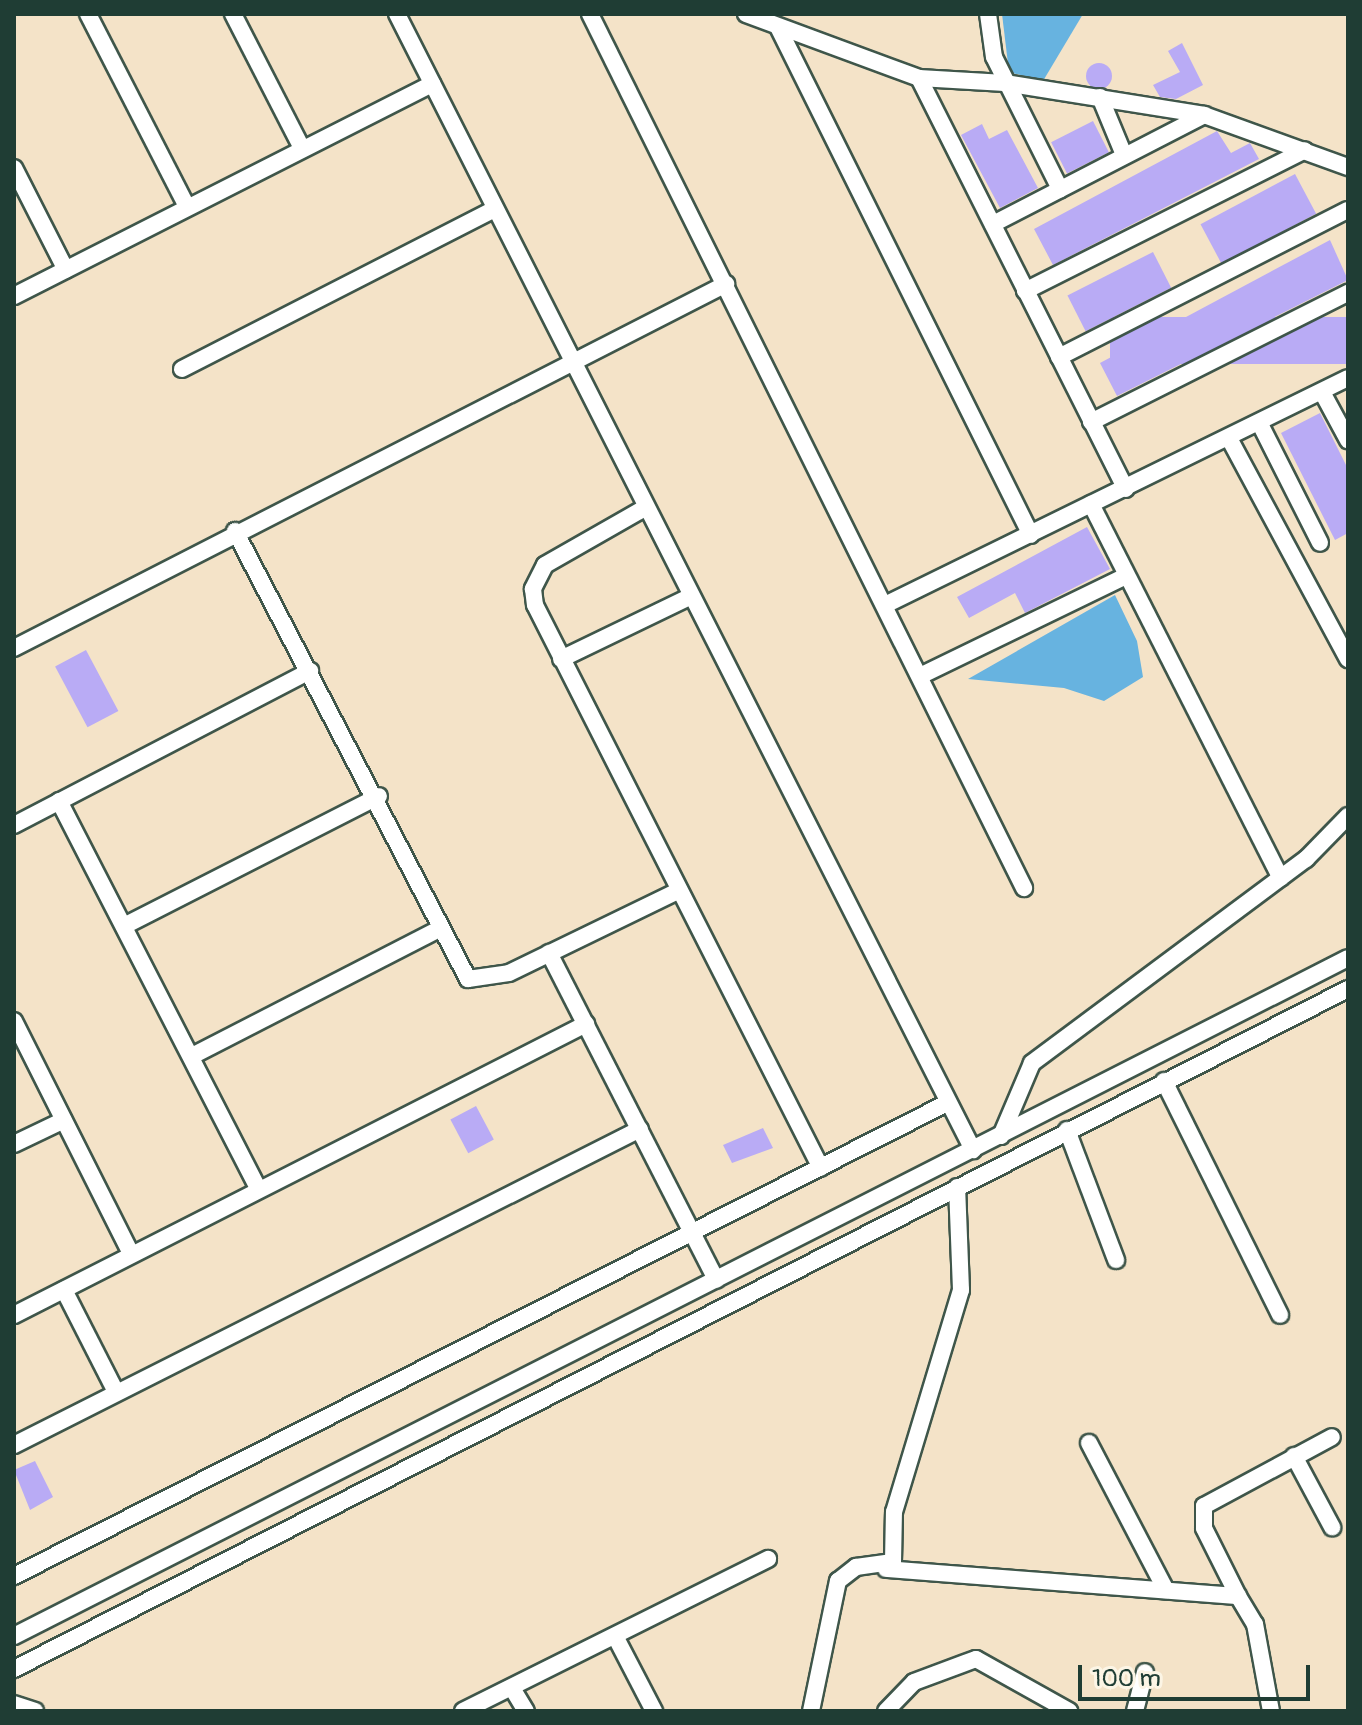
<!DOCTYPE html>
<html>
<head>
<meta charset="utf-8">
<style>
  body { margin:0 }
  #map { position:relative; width:1362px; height:1725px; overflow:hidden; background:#f4e3c8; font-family:Pangolin,sans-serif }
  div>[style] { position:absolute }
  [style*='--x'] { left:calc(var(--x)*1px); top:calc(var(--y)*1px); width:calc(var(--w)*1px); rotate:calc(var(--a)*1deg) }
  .water>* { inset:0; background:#67b3e0 }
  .building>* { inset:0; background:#b9abf5; transform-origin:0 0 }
  .round { border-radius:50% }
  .roads { filter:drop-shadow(2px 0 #3f564a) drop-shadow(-2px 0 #3f564a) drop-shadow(0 2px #3f564a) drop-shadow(0 -2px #3f564a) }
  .minor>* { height:16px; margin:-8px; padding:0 8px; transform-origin:8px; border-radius:8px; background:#fff }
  span { translate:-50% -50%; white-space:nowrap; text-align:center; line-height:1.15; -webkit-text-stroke:8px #fcf5e5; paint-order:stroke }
  .frame { position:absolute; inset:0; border:16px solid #1f3d34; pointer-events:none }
  .scale { position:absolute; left:1078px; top:1665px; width:232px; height:36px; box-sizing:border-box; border:4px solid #1f3d34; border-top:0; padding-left:10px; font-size:24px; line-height:28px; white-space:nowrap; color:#1f3d34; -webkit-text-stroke:6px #fcf5e5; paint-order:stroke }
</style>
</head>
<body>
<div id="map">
  <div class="water">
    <div style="clip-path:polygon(1002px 14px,1083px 14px,1043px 81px,1009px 72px)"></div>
    <div style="clip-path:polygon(1115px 595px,1137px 641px,1143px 677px,1104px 701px,1064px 688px,968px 679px)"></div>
  </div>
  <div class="building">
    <div style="clip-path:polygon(1182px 43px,1203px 85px,1176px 99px,1160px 97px,1153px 85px,1180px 72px,1168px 51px)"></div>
    <div class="round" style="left:1086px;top:63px;width:26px;height:26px"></div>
    <div style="left:1093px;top:121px;width:35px;height:47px;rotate:63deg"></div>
    <div style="clip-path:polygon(982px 124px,989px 139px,1007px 130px,1038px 188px,1000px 208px,961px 135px)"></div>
    <div style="clip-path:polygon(1217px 131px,1231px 153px,1250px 143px,1259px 159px,1053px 265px,1034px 229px)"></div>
    <div style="left:1295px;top:174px;width:45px;height:107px;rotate:62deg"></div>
    <div style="clip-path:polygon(1330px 240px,1348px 280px,1117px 396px,1100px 363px)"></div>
    <div style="left:1153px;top:252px;width:40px;height:96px;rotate:63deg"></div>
    <div style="left:1348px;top:317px;width:47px;height:238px;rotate:90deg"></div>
    <div style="clip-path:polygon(1320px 413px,1348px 469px,1348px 533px,1335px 540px,1281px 433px)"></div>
    <div style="clip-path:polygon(1087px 527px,1110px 569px,1025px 613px,1015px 593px,969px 618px,957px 597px)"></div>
    <div style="left:86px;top:650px;width:69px;height:35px;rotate:62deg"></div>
    <div style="left:476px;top:1106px;width:38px;height:29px;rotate:62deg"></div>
    <div style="clip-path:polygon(763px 1128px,773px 1148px,732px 1163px,723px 1145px)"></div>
    <div style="clip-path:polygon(35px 1461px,53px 1497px,30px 1510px,14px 1470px)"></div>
  </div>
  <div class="roads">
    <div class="minor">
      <div style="--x:88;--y:14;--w:215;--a:62.8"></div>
      <div style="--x:233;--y:14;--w:151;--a:62.8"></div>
      <div style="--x:397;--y:14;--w:1274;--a:63.11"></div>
      <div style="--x:590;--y:14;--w:976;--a:63.59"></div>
      <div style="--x:746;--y:14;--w:184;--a:20.3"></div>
      <div style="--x:919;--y:78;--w:86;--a:3.3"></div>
      <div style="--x:1005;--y:83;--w:202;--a:9.1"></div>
      <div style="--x:1204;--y:115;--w:153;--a:19.9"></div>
      <div style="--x:988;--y:14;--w:43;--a:82.1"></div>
      <div style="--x:994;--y:57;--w:148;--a:63.4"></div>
      <div style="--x:779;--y:29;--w:565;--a:63.53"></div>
      <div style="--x:919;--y:78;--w:460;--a:63.3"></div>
      <div style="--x:1100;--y:97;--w:63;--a:67.5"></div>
      <div style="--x:14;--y:168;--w:114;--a:63"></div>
      <div style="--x:993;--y:224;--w:237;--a:-27.3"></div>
      <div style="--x:1025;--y:291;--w:313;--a:-26.7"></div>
      <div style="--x:14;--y:296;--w:469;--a:-26.9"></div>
      <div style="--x:1059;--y:357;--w:324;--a:-27"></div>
      <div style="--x:182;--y:369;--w:351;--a:-27.1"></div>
      <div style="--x:1322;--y:392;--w:55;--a:61.6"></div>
      <div style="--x:1091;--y:422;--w:288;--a:-26.7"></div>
      <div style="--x:1260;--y:424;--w:133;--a:63.2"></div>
      <div style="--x:1230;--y:440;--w:249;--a:61.7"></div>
      <div style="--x:1091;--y:504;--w:419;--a:63.1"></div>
      <div style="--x:643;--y:509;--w:113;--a:150.3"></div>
      <div style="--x:545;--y:565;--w:27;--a:117"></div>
      <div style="--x:533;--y:589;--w:16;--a:83"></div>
      <div style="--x:535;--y:605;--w:631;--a:63.07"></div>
      <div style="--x:235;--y:531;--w:505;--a:62.52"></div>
      <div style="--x:468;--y:979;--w:41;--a:-8.3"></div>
      <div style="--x:509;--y:973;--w:188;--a:-25.9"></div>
      <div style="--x:887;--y:604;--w:513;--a:-26.12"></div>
      <div style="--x:14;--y:648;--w:800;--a:-27.08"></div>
      <div style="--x:561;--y:659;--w:142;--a:-25.8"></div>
      <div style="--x:922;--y:675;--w:225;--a:-25.9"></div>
      <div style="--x:59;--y:801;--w:437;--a:62.8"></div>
      <div style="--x:14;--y:825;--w:334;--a:-27.5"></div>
      <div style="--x:124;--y:926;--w:286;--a:-27"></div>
      <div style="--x:549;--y:953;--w:367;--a:62.9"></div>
      <div style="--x:14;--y:1021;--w:261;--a:63.3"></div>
      <div style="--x:192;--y:1056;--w:280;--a:-27.2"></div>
      <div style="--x:1164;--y:1081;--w:261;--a:63.6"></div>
      <div style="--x:1067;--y:1130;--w:139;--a:69.3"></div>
      <div style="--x:1001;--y:1136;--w:79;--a:-67"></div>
      <div style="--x:1032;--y:1063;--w:342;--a:-36.7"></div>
      <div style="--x:1306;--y:859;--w:60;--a:-45.7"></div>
      <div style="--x:14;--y:1144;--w:55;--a:-25.6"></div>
      <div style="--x:64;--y:1290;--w:114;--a:63"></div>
      <div style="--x:14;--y:1315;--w:642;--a:-26.96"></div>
      <div style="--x:1089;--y:1443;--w:166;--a:62.4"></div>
      <div style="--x:14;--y:1445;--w:701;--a:-26.78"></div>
      <div style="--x:1294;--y:1456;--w:81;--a:61.8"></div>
      <div style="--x:886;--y:1569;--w:353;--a:4.4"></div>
      <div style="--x:1238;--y:1596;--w:33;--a:59"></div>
      <div style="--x:1255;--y:1624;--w:88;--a:79.6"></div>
      <div style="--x:14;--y:1576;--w:1046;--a:-26.88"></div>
      <div style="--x:1238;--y:1596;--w:76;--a:-116.6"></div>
      <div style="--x:1204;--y:1528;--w:22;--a:-90"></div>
      <div style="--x:1204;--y:1506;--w:145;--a:-28.3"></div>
      <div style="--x:14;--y:1636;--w:1496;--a:-26.94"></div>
      <div style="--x:615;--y:1636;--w:85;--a:62.5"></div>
      <div style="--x:14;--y:1669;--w:1497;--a:-27.01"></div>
      <div style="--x:512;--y:1688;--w:27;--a:59"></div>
      <div style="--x:14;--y:1704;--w:22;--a:18"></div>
      <div style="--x:463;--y:1711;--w:341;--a:-26.5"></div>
      <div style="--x:811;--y:1711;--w:133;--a:-78.3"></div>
      <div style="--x:838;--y:1581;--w:23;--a:-38"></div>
      <div style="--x:856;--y:1567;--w:37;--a:-8"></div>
      <div style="--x:893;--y:1562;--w:50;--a:-88.9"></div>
      <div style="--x:894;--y:1512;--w:232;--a:-73.2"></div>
      <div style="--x:961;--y:1290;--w:103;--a:-92.2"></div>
      <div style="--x:886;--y:1711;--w:40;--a:-46"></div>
      <div style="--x:914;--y:1682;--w:66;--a:-20.4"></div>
      <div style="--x:976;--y:1659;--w:107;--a:29.2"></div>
      <div style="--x:1135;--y:1711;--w:40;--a:-75.6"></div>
    </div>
  </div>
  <div class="frame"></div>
  <div class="scale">100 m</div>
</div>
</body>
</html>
